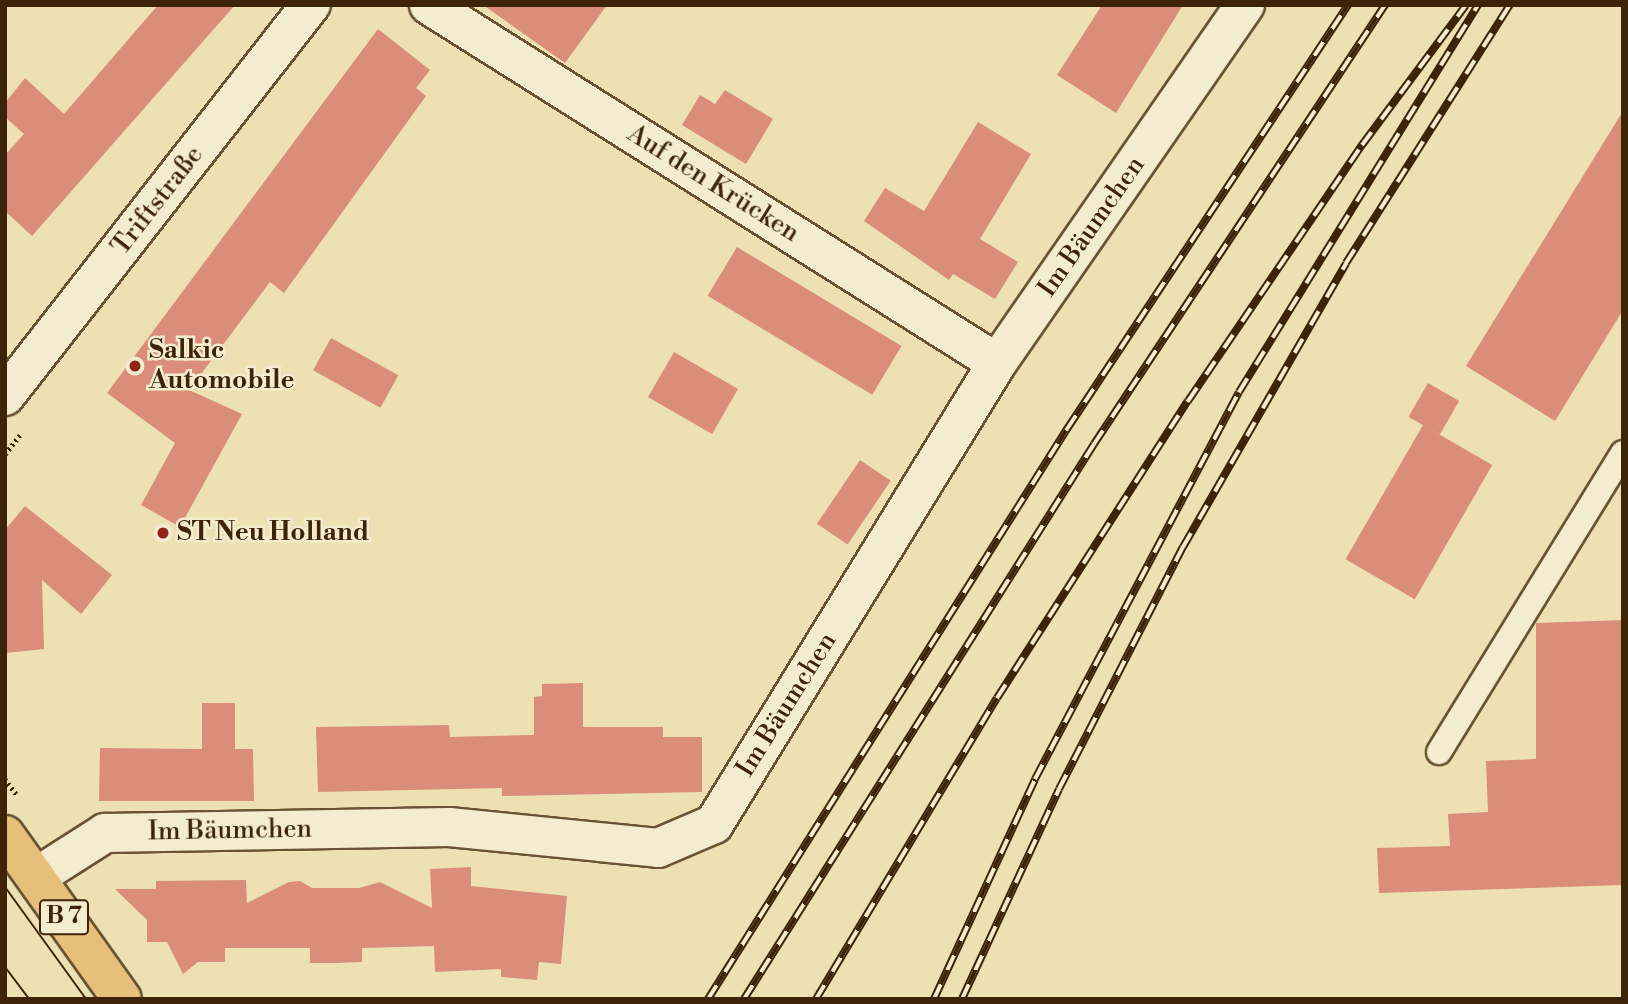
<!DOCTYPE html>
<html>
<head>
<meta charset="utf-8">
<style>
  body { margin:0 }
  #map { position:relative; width:1628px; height:1004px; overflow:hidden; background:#ede1b4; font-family:"Libre Bodoni",serif }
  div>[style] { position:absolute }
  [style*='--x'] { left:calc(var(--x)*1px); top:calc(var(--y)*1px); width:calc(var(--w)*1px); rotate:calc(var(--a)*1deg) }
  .building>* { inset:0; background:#d98d7a; transform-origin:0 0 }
  .path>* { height:4.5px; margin-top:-2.25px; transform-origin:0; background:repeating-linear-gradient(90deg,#3d2409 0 2px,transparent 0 5.5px) }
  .roads { filter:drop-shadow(2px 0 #695334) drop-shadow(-2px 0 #695334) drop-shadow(0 2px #695334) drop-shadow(0 -2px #695334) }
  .service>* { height:24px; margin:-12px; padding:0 12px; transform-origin:12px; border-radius:12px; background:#f3ecce }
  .minor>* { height:38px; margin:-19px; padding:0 19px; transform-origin:19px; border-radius:19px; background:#f3ecce }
  .primary>* { height:38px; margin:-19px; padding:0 19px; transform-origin:19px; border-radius:19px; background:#e6c07a }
  .tram>* { height:2px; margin:-1px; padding:0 1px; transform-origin:1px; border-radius:1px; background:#3d2409 }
  .rail>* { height:8px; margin-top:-4px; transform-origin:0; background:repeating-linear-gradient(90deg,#f3ecce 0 16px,#3d2409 0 32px); box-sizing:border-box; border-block:2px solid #3d2409 }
  .dots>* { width:19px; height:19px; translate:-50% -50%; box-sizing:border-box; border:4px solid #f3ecce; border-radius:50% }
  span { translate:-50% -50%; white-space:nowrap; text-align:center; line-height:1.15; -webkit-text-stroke:5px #f3ecce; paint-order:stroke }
  .shield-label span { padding:2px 5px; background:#f3ecce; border:2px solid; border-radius:5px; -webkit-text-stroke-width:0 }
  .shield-label { font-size:24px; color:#3d2409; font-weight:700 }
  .street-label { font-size:26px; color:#3d2409 }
  .poi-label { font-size:26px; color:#3d2409; font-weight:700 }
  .left { translate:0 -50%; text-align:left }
  .frame { position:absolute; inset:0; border:7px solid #3d2409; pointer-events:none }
</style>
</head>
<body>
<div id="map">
  <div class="building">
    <div style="clip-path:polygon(158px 5px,235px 5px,32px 236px,5px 211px,5px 155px,24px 134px,5px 117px,5px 103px,25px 78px,64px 114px)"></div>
    <div style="clip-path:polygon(483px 5px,607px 5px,565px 63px)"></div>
    <div style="clip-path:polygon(1102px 5px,1183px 5px,1116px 113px,1057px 75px)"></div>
    <div style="clip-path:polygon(378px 29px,430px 70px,416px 88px,426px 96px,284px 293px,270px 282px,189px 390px,242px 414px,180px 527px,141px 505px,175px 443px,107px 393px)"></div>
    <div style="clip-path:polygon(725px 90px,773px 119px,746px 164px,682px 125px,700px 95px,715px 104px)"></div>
    <div style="clip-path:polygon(1623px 111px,1623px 310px,1555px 421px,1466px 366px)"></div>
    <div style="clip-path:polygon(978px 122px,1031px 154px,980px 239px,1018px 262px,995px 299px,953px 274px,949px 280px,864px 221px,885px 188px,924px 211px)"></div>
    <div style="left:737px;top:247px;width:192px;height:57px;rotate:31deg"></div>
    <div style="left:331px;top:338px;width:77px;height:37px;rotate:29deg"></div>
    <div style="left:674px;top:352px;width:74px;height:52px;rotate:30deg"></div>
    <div style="left:1428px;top:383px;width:36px;height:39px;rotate:30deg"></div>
    <div style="left:1423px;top:425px;width:80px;height:155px;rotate:30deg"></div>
    <div style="left:860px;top:460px;width:37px;height:77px;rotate:34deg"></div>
    <div style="clip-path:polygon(25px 506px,112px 575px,81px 614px,42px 580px,44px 649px,5px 653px,5px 530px)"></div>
    <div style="clip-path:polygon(1623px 620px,1623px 885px,1379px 893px,1377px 848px,1450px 846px,1448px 814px,1488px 812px,1486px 761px,1536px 759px,1536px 623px)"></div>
    <div style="clip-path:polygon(583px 683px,583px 727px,663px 727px,663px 737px,702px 737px,702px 792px,502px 796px,502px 788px,318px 792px,316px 727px,449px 725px,450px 737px,534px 735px,534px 697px,542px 696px,542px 684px)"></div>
    <div style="clip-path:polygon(202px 703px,235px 703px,235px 749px,253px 749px,254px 801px,99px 801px,100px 748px,202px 749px)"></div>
    <div style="clip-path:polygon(471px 867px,471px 886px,567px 896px,561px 964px,539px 962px,537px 980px,501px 977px,501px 969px,435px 972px,434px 946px,362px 948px,362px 962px,336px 963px,310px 963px,310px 948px,225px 948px,225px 962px,198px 962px,183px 974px,167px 942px,147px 942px,147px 920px,115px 889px,156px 889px,156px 881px,246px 880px,247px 903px,289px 882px,300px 881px,312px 888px,359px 888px,380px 882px,432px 908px,430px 869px)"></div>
  </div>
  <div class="path">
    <div style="--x:5;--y:454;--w:24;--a:-52"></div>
    <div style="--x:5;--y:779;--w:20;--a:53"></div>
  </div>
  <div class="roads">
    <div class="service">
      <div style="--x:1439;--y:752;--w:351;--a:-58.4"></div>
    </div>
    <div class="minor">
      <div style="--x:429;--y:5;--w:671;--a:32.22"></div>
      <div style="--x:5;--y:396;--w:497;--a:-52"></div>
      <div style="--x:36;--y:877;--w:82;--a:-32.5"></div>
      <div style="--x:105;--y:833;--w:344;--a:-1"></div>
      <div style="--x:449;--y:827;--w:210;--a:5.7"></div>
      <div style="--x:658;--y:848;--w:61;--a:-23.2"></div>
      <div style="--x:714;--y:824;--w:541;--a:-58.45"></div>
      <div style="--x:997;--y:363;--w:436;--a:-55.3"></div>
    </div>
    <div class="primary">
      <div style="--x:5;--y:835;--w:201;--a:54.5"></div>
    </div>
  </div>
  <div class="tram">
    <div style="--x:5;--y:887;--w:138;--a:54.1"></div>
    <div style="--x:5;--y:967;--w:40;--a:53"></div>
  </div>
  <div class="rail">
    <div style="--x:708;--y:999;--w:674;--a:-57.8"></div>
    <div style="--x:1067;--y:429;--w:509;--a:-56.47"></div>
    <div style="--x:744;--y:999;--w:656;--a:-57.76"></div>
    <div style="--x:1094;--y:444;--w:527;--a:-56.46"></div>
    <div style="--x:816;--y:999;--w:351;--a:-59"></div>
    <div style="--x:997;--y:698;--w:353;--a:-57.3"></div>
    <div style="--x:1188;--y:401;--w:310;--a:-55.8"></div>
    <div style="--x:1362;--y:145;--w:174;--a:-53.4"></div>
    <div style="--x:934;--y:999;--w:242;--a:-65.3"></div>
    <div style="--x:1035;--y:779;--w:437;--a:-62.2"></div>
    <div style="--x:1239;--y:392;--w:455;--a:-58.3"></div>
    <div style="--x:962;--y:999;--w:231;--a:-65.2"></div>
    <div style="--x:1059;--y:789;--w:272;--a:-62.9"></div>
    <div style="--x:1183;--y:547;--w:327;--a:-60.1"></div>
    <div style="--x:1346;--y:263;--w:306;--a:-57.6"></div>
  </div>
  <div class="dots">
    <div style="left:135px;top:366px;background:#8f2418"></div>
    <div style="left:163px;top:533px;background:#8f2418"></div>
  </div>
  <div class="shield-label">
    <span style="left:64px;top:917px">B 7</span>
  </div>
  <div class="street-label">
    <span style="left:713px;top:184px;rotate:32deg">Auf den Krücken</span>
    <span style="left:158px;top:201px;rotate:-52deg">Triftstraße</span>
    <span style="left:1092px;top:227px;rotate:-55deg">Im Bäumchen</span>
    <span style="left:787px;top:705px;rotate:-58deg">Im Bäumchen</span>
    <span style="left:230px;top:831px;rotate:-1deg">Im Bäumchen</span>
  </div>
  <div class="poi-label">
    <span class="left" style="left:149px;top:366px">Salkic<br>Automobile</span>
    <span class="left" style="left:177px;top:533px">ST Neu Holland</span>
  </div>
  <div class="frame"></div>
</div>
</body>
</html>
